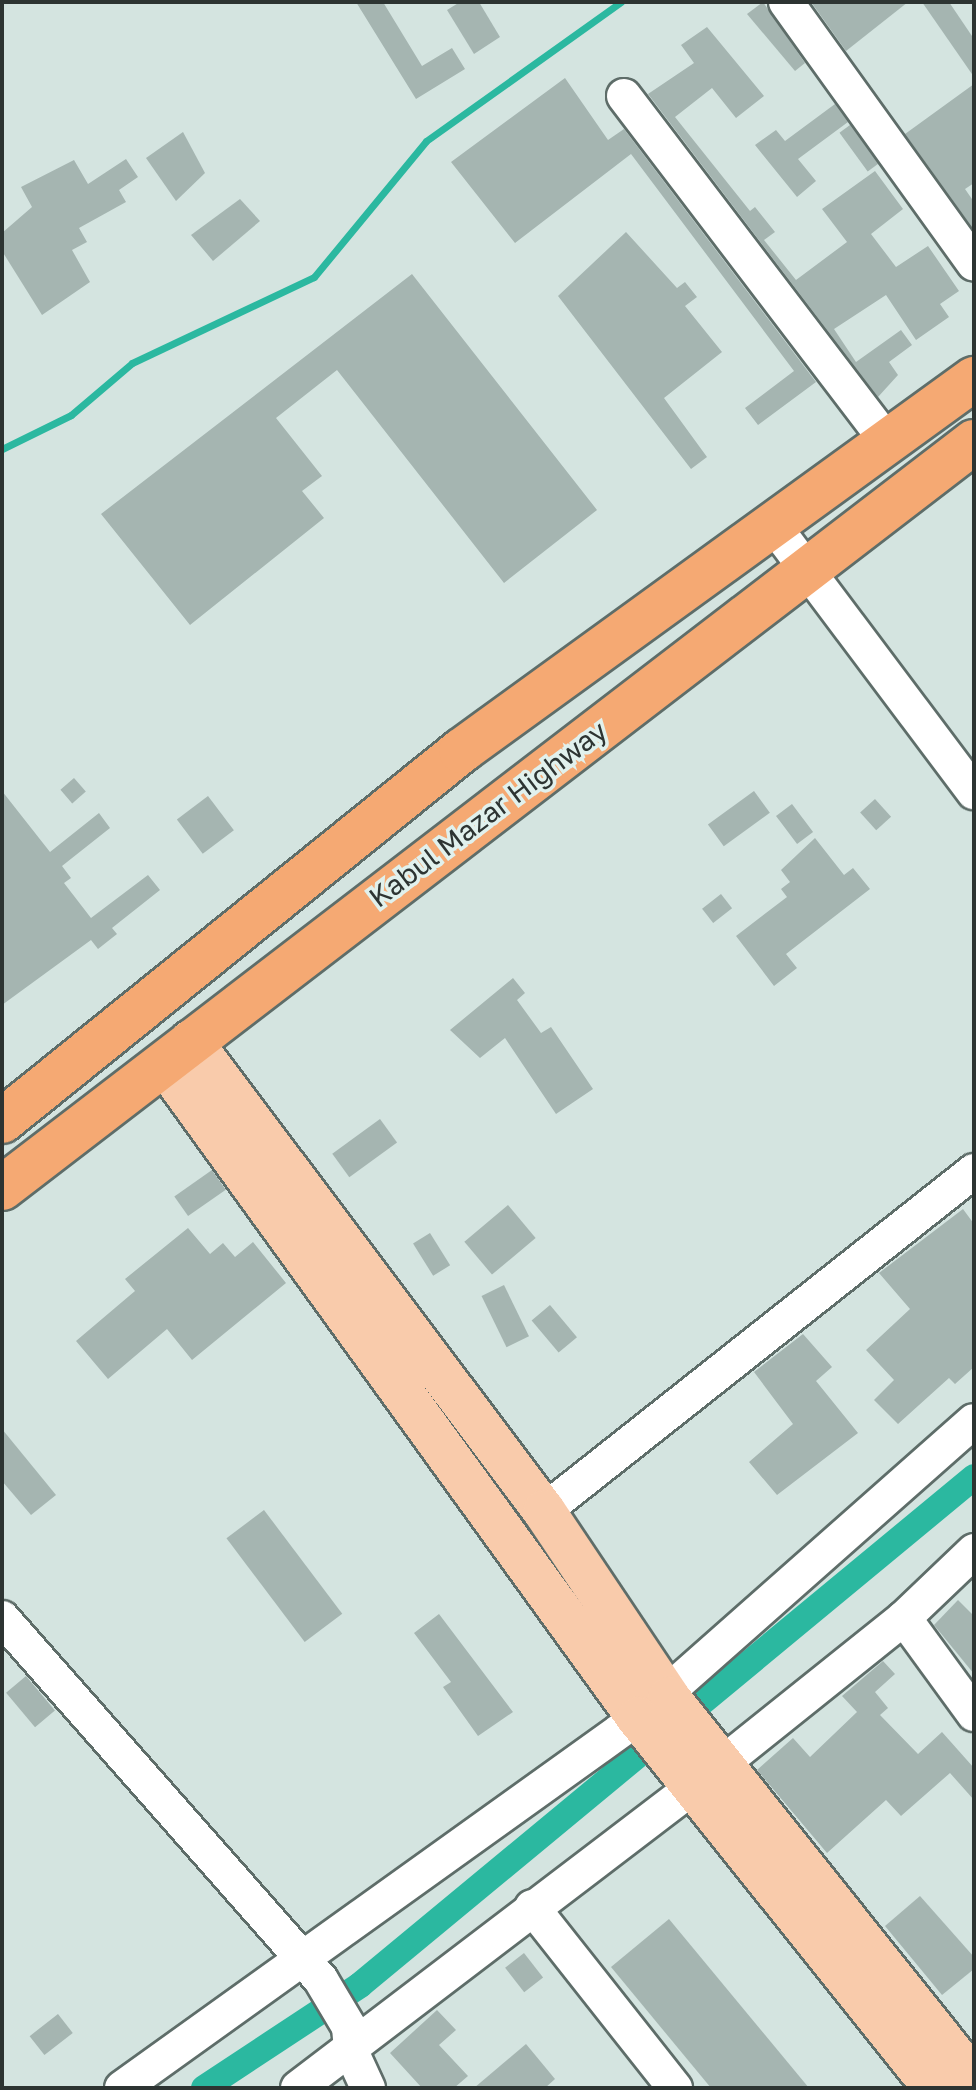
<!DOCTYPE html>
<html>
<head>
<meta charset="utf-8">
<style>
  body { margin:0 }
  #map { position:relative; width:976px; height:2090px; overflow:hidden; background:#d4e4e0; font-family:"Golos Text",sans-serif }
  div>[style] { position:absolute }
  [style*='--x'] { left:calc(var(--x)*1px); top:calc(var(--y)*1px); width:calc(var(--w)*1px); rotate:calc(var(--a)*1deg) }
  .stream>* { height:7px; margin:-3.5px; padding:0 3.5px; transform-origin:3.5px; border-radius:3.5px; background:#2bb8a0 }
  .canal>* { height:26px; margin:-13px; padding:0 13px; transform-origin:13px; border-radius:13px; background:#2bb8a0 }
  .building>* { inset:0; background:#a5b5b1; transform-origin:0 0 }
  .roads { filter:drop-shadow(2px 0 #5e6d69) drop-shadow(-2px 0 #5e6d69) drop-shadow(0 2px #5e6d69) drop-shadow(0 -2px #5e6d69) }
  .minor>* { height:34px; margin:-17px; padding:0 17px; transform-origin:17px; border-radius:17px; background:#fff }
  .major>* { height:42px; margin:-21px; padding:0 21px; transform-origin:21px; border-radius:21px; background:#f9cbab }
  .highway>* { height:44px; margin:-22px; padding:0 22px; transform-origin:22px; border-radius:22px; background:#f5a973 }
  span { translate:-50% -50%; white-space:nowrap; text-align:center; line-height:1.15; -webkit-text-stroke:7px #e1f1ed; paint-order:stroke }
  .street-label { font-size:28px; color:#2d3432 }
  .frame { position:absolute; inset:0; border:4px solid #2d3432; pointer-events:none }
</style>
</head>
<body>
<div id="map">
  <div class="stream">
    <div style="--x:2;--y:449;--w:77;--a:-26.2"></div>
    <div style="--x:71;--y:415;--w:80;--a:-40.4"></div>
    <div style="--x:132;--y:363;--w:201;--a:-25.3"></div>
    <div style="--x:314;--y:277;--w:176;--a:-50.5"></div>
    <div style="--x:426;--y:141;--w:239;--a:-35.5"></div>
  </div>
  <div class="canal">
    <div style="--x:204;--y:2088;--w:187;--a:-33.4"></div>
    <div style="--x:360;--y:1985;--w:797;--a:-39.6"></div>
  </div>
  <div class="building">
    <div style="clip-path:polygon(356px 2px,383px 2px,422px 66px,452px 48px,465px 69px,416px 99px)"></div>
    <div style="clip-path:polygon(460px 2px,479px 2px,500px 37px,474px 54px,447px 10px)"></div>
    <div style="clip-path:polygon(763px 2px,805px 63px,795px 71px,747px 14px)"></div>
    <div style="clip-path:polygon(811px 2px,908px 2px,846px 51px)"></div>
    <div style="clip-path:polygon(922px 2px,949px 2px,974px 39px,974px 77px)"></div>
    <div style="clip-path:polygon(707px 27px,764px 96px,736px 118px,712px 88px,675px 117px,750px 211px,755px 207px,775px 232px,764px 240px,796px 280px,847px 242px,822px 209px,875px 171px,903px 209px,871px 234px,896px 267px,928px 246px,959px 291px,940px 304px,949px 317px,916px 340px,886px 295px,834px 329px,856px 362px,901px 330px,912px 345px,889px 362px,898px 375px,878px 397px,648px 94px,694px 63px,681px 45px)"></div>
    <div style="clip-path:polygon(565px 78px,608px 140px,624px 129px,816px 382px,758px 425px,745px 408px,794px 371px,631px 154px,515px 243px,451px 162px)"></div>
    <div style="clip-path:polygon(974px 84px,974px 183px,965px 189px,974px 202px,974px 230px,905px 134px)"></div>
    <div style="clip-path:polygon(835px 104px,848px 122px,798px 159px,816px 181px,797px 197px,755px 145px,776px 130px,785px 141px)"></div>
    <div style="left:850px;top:125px;width:48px;height:13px;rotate:54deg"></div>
    <div style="clip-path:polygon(183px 132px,205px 173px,176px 201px,146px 158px)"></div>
    <div style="clip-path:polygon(126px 159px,138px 177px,119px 190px,126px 202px,79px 228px,87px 242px,72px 250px,90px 282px,42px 315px,2px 251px,2px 233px,32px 207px,21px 187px,74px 160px,88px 184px)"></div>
    <div style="clip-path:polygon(240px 199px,260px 221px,213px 261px,191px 235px)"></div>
    <div style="clip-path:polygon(626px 232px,677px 288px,685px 282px,697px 297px,685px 306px,722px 352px,664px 398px,707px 457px,691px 469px,558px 296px)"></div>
    <div style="clip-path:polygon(412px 274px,597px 510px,504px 583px,337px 370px,276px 418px,322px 476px,302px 491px,324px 518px,190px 625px,101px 514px)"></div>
    <div style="left:74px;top:778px;width:18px;height:18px;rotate:49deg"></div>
    <div style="clip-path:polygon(2px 791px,50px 852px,99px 813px,110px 828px,62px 866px,71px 878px,64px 883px,91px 918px,148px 875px,160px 890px,112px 928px,117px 934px,98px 949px,91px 940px,2px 1005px)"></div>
    <div style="left:754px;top:791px;width:27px;height:57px;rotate:54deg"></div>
    <div style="left:208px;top:796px;width:43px;height:39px;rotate:53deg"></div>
    <div style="left:875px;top:799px;width:24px;height:20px;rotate:48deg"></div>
    <div style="left:792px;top:804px;width:35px;height:20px;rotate:53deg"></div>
    <div style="clip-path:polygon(815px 838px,844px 875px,853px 868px,870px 889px,786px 954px,797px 968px,774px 986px,736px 936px,787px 897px,781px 889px,790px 882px,781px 870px)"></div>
    <div style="left:721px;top:894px;width:18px;height:24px;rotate:52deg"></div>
    <div style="clip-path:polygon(513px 978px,525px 993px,517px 1000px,541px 1033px,551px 1027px,593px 1089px,556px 1114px,505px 1038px,480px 1058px,450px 1030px)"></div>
    <div style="left:380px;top:1119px;width:29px;height:59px;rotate:54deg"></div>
    <div style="left:212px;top:1170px;width:24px;height:46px;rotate:55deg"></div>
    <div style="left:508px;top:1205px;width:43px;height:57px;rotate:50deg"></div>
    <div style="clip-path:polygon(963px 1209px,974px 1224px,974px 1367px,955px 1384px,949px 1378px,898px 1424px,874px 1400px,894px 1380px,866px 1350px,910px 1309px,879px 1273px)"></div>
    <div style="clip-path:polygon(188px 1228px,210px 1254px,223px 1243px,235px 1257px,253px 1242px,286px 1283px,192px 1360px,167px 1329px,108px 1379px,76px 1341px,135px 1291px,125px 1279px)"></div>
    <div style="left:430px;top:1233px;width:38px;height:20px;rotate:58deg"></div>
    <div style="left:504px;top:1285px;width:57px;height:25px;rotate:64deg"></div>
    <div style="left:550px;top:1305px;width:42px;height:24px;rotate:50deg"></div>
    <div style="clip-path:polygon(803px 1334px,832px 1367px,816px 1381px,858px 1433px,777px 1495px,749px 1462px,793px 1424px,754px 1372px)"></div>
    <div style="clip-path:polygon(2px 1429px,56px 1495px,31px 1515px,2px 1481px)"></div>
    <div style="left:264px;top:1510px;width:130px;height:47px;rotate:53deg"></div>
    <div style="clip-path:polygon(958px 1600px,974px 1616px,974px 1674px,934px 1625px)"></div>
    <div style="clip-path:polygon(439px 1614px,513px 1712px,478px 1736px,443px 1687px,451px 1682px,414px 1633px)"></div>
    <div style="clip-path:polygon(883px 1661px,895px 1674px,875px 1692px,888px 1708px,880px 1715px,918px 1754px,942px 1732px,974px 1768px,974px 1800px,950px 1773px,901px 1816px,886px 1800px,827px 1853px,757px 1770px,793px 1738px,810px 1757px,857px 1712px,842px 1696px)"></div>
    <div style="left:26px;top:1676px;width:45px;height:26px;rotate:50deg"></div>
    <div style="clip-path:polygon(920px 1896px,974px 1957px,974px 1969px,942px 1995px,885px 1926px)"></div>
    <div style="clip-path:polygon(669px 1919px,809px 2088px,711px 2088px,611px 1967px)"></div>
    <div style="left:524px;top:1953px;width:31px;height:24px;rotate:52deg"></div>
    <div style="clip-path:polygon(437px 2010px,456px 2030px,439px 2045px,468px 2076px,454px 2088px,422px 2088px,390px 2053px)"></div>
    <div style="left:58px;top:2014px;width:24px;height:36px;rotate:52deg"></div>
    <div style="clip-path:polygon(526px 2044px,555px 2079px,545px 2088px,474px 2088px)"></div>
  </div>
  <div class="roads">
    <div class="minor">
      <div style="--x:786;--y:2;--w:322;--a:54.3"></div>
      <div style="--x:624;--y:96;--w:436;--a:52.7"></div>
      <div style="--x:774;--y:526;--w:333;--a:53.1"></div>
      <div style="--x:544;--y:1511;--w:548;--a:-38.33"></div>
      <div style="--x:2;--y:1618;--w:482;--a:48.6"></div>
      <div style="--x:321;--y:1980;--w:55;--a:59.2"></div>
      <div style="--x:349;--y:2027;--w:24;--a:85"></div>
      <div style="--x:351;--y:2051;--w:41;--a:65.3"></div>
      <div style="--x:904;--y:1618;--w:119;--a:53.9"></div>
      <div style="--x:532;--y:1907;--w:231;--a:51.7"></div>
      <div style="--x:122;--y:2088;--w:635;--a:-35.64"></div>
      <div style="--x:638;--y:1718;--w:448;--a:-41.5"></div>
      <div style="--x:298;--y:2088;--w:497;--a:-37.3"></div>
      <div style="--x:693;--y:1787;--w:270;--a:-38.7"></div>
      <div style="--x:904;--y:1618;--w:97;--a:-43.7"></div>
    </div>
    <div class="major">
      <div style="--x:191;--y:1041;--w:588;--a:53.09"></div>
      <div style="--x:544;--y:1511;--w:225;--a:56.2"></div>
      <div style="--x:669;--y:1698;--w:489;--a:51.4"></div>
      <div style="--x:164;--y:1063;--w:809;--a:54.11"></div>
      <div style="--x:638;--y:1718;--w:474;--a:51.3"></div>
    </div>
    <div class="highway">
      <div style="--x:2;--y:1121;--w:590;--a:-38.87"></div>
      <div style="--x:461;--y:751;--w:634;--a:-35.95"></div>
      <div style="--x:2;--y:1188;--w:1225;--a:-37.51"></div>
    </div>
  </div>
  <div class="street-label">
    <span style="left:488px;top:814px;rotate:-37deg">Kabul Mazar Highway</span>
  </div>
  <div class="frame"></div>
</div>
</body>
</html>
